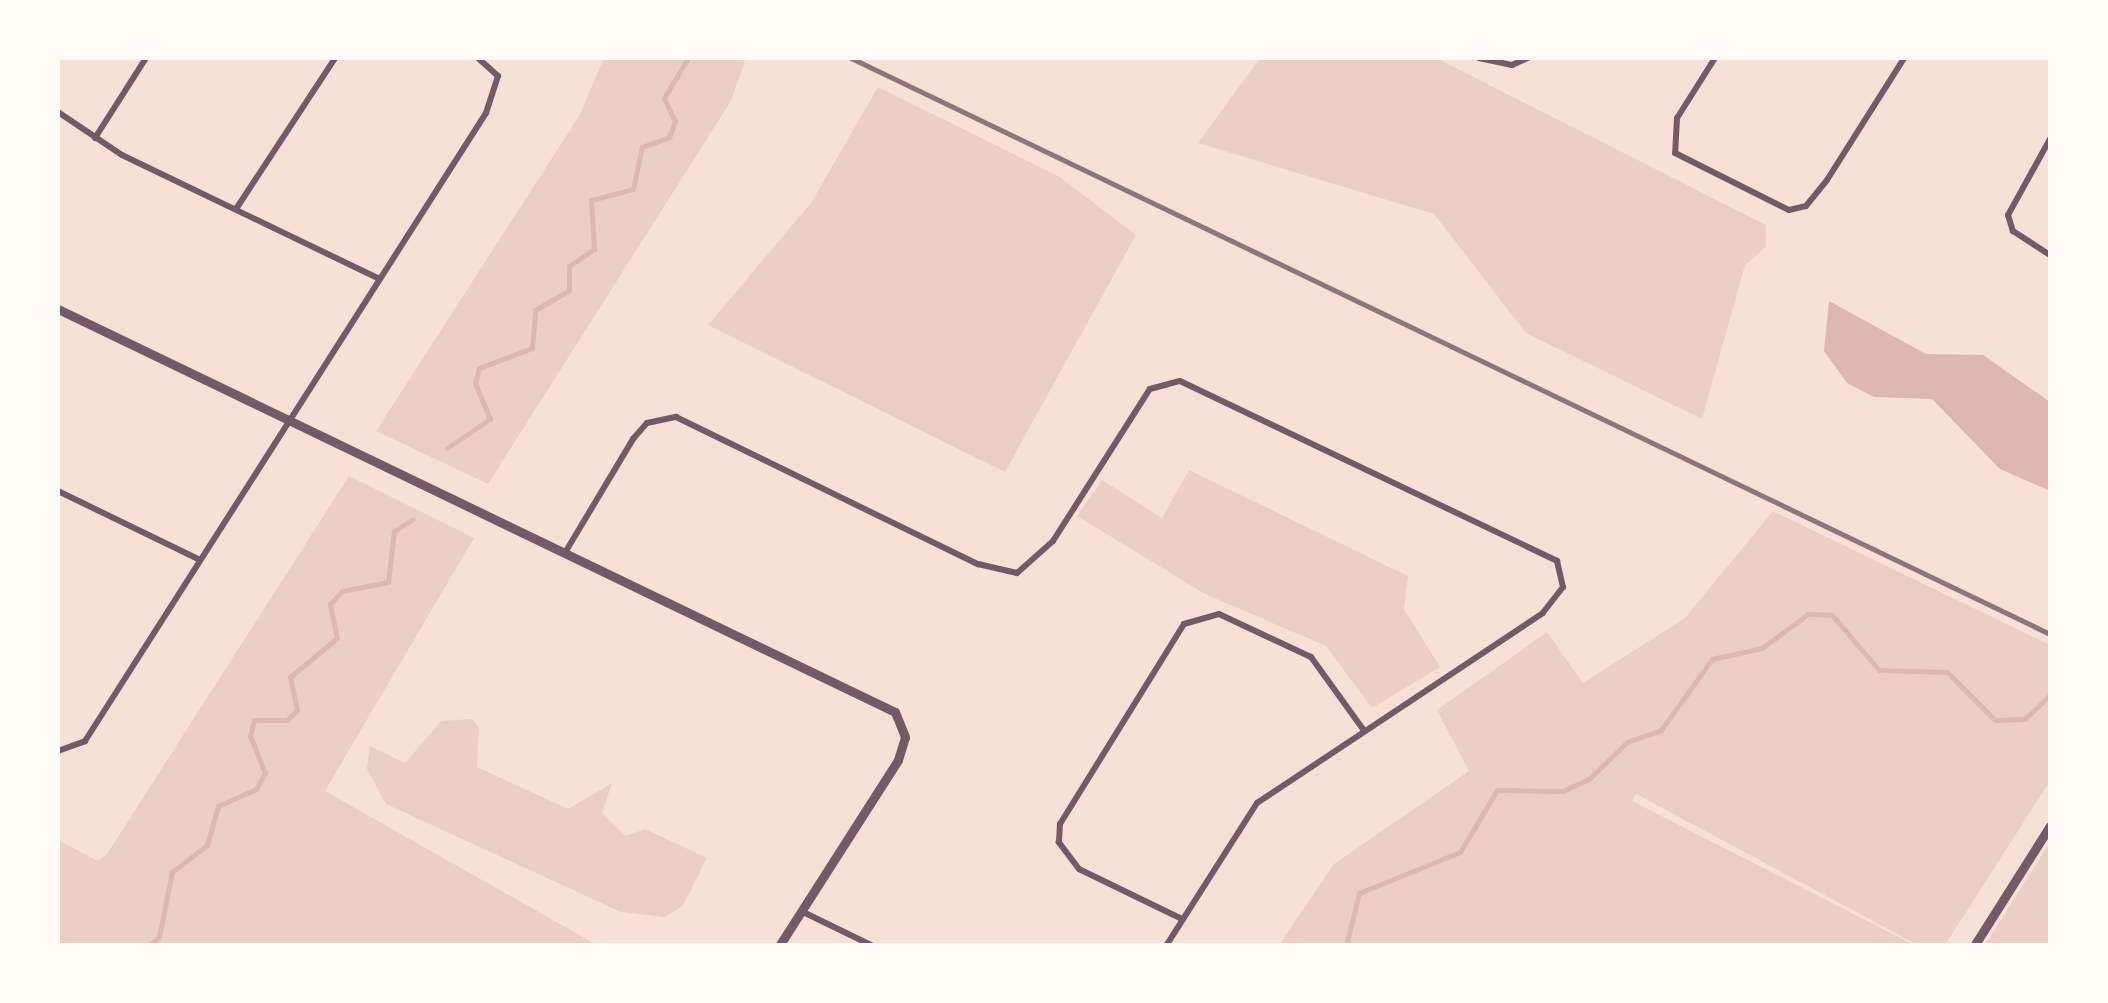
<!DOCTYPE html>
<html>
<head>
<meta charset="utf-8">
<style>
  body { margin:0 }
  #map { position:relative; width:2108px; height:1003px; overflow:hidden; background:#f7e1d7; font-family:Lato,sans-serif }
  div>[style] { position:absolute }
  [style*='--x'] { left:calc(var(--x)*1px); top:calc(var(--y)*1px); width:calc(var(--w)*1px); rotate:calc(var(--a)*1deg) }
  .green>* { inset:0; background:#ebcfc5 }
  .water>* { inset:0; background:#dcb8b0 }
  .stream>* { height:5px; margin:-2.5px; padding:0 2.5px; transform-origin:2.5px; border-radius:2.5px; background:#dcb8b0 }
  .minor>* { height:6px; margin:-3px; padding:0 3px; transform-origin:3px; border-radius:3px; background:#755966 }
  .tertiary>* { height:9px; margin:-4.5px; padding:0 4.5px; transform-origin:4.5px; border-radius:4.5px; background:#755966 }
  .rail>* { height:5px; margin:-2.5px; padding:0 2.5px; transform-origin:2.5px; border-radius:2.5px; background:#8f747c }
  span { translate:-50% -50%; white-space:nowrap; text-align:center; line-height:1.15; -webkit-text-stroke:10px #fffaf5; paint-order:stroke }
  .frame { position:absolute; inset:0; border:60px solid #fffaf5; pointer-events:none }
</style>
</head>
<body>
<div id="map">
  <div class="green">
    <div style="clip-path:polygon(604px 58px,746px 58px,731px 101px,488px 484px,376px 431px,579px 116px)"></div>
    <div style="clip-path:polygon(1260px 58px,1436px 58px,1766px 225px,1766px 247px,1745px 265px,1702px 419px,1526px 333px,1434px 214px,1198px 143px)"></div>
    <div style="clip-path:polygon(878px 87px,1060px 177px,1136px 235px,1005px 472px,708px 325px,811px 203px)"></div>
    <div style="clip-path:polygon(1189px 470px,1408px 576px,1404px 609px,1440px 667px,1372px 708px,1326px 646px,1205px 594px,1077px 516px,1102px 480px,1162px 518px)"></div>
    <div style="clip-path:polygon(349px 476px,474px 538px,325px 791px,597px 945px,58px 945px,58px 840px,98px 861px,107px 854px)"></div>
    <div style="clip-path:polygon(1773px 511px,2050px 645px,2050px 781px,1945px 945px,1918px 945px,1636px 794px,1632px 801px,1914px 945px,1279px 945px,1334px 864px,1469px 771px,1437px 710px,1547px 632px,1583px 683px,1685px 618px)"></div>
    <div style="clip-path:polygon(471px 719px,479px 727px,477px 767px,568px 809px,612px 783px,602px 813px,626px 836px,645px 829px,707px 858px,683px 906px,665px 917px,621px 912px,386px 804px,367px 769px,370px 746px,405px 763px,441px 721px)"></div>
    <div style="clip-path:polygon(2050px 842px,2050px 945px,1985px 945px)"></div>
  </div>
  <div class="water">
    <div style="clip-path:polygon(1829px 301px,1926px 354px,1983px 355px,2050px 402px,2050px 491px,2000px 469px,1932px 399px,1874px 397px,1847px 383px,1824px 351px)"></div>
  </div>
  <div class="stream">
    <div style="--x:447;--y:448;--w:52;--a:-34"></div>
    <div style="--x:490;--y:419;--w:38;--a:-113"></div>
    <div style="--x:475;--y:384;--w:16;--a:-76"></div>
    <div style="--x:479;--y:368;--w:57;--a:-20.7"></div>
    <div style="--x:532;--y:348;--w:38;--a:-85"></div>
    <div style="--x:535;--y:310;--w:39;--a:-30"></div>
    <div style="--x:569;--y:290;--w:24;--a:-90"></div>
    <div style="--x:569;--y:266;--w:30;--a:-34"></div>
    <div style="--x:594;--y:249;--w:49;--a:-93.5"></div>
    <div style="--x:591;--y:200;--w:43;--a:-14.7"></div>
    <div style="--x:633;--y:189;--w:43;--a:-77.9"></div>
    <div style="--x:642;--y:147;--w:29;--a:-20"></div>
    <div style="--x:669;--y:137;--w:17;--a:-69"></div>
    <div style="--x:675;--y:121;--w:25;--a:-116"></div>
    <div style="--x:664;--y:98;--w:47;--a:-59"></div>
    <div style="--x:148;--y:946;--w:14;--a:-39"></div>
    <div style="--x:159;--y:937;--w:66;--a:-78.7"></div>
    <div style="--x:172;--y:872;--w:44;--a:-37.6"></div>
    <div style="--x:207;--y:845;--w:41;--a:-74.2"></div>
    <div style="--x:218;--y:806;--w:42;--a:-24.1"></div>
    <div style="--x:256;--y:789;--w:18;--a:-61"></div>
    <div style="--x:265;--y:773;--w:40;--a:-112"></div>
    <div style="--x:250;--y:736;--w:16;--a:-76"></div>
    <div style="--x:254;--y:720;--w:33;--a:0"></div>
    <div style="--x:287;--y:720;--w:14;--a:-45"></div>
    <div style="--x:297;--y:710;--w:34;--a:-102"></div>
    <div style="--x:290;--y:677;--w:61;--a:-39.7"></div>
    <div style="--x:337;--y:638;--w:35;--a:-102"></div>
    <div style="--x:330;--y:604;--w:18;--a:-47"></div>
    <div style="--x:342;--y:591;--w:47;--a:-11.1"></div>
    <div style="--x:388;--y:582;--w:51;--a:-83.3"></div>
    <div style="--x:394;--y:531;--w:22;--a:-32"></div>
    <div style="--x:1346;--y:946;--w:55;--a:-76.2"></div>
    <div style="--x:1359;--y:893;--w:109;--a:-22.1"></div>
    <div style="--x:1460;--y:852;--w:72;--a:-59.2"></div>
    <div style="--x:1497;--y:790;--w:66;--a:0.9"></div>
    <div style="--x:1563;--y:791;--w:29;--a:-25"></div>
    <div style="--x:1589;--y:779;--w:53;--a:-44.2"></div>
    <div style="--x:1627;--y:742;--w:36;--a:-19"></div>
    <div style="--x:1661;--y:730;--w:87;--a:-54.3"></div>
    <div style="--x:1712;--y:659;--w:51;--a:-12.4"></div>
    <div style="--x:1762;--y:648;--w:57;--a:-36.5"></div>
    <div style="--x:1808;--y:614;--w:24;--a:2"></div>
    <div style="--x:1832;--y:615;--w:72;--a:49.5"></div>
    <div style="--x:1879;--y:670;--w:68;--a:1.7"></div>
    <div style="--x:1947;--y:672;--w:68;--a:45"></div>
    <div style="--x:1995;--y:720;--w:30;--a:-2"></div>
    <div style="--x:2025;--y:719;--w:35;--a:-44"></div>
  </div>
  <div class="minor">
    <div style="--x:1479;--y:58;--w:34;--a:12"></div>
    <div style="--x:1512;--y:65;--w:17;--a:-24"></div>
    <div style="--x:1715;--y:58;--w:71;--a:122.3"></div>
    <div style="--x:1677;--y:118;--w:35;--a:93"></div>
    <div style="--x:1675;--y:153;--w:127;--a:26.6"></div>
    <div style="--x:1789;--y:210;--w:17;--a:-13"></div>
    <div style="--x:1806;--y:206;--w:33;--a:-51"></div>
    <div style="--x:1827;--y:180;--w:144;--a:-57.7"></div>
    <div style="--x:58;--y:112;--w:77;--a:33.9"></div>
    <div style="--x:122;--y:155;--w:286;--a:25.7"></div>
    <div style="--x:95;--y:138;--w:95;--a:-57.5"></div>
    <div style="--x:2050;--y:139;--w:87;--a:118.9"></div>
    <div style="--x:2008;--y:215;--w:17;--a:73"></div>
    <div style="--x:2013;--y:231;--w:44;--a:33"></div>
    <div style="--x:236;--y:209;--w:181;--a:-56.7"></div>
    <div style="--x:58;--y:491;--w:158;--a:25.9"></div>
    <div style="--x:566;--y:551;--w:131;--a:-59.1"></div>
    <div style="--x:633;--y:439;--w:21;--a:-49"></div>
    <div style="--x:647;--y:423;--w:30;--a:-12"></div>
    <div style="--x:676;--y:417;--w:336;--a:26"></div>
    <div style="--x:978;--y:564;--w:40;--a:13"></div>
    <div style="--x:1017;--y:573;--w:48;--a:-41.6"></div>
    <div style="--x:1053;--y:541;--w:180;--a:-57.5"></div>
    <div style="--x:1150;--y:389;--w:31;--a:-15"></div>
    <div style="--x:1180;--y:381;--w:418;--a:25.5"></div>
    <div style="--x:1557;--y:561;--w:27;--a:77"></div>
    <div style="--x:1563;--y:587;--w:33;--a:128"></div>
    <div style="--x:1543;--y:613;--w:343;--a:146.4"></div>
    <div style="--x:1257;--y:803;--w:169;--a:122.5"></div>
    <div style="--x:58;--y:751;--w:29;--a:-20"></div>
    <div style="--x:85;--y:741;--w:745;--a:-57.44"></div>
    <div style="--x:486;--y:113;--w:39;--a:-72"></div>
    <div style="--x:498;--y:76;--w:27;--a:-138"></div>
    <div style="--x:801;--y:911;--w:80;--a:25.9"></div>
    <div style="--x:1182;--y:919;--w:114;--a:-154.1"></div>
    <div style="--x:1079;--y:869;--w:34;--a:-127"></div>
    <div style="--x:1059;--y:842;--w:18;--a:-87"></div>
    <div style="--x:1060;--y:824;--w:235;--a:-58.2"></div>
    <div style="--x:1184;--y:624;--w:36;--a:-16"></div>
    <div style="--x:1219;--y:614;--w:102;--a:25.1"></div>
    <div style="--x:1311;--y:657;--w:89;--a:54.2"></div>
  </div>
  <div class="tertiary">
    <div style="--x:58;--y:309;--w:929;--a:25.71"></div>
    <div style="--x:895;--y:712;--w:27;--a:68"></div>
    <div style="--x:905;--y:737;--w:24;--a:107"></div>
    <div style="--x:898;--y:760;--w:221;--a:122.6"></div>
    <div style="--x:1974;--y:946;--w:142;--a:-57.7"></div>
  </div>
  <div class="rail">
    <div style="--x:851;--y:58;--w:1330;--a:25.66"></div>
  </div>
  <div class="frame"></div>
</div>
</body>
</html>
